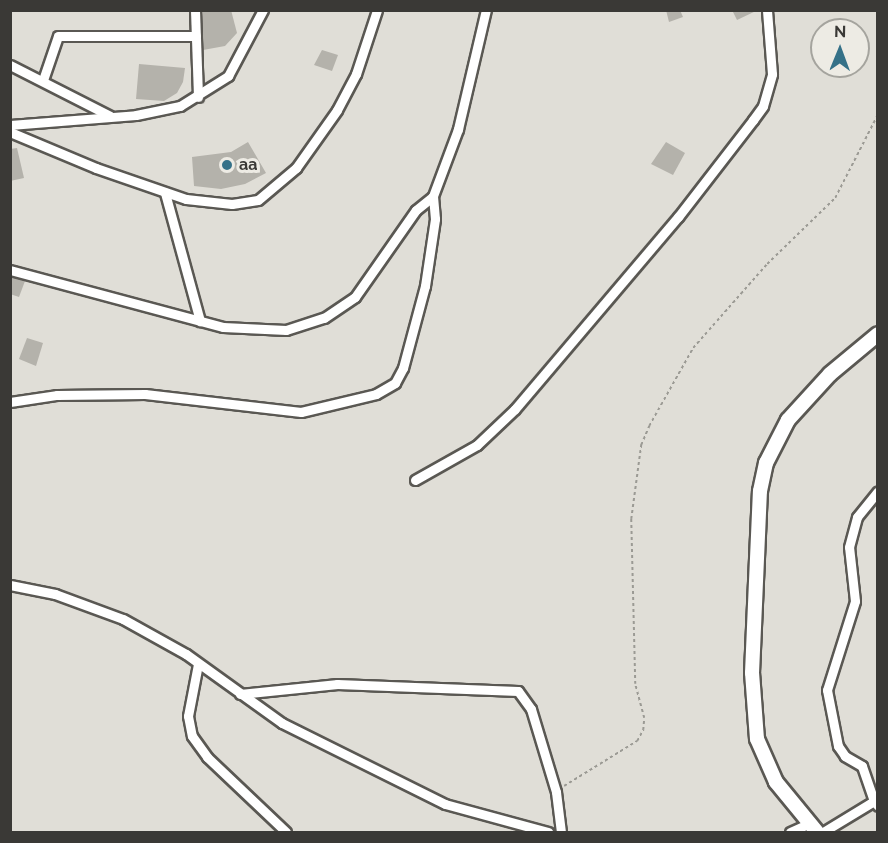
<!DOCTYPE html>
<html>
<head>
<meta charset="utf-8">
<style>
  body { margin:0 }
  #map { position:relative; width:888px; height:843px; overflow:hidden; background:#e0ded7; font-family:Raleway,sans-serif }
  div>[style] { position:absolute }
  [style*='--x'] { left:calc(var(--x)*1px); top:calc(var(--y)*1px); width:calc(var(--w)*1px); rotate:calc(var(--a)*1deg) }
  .building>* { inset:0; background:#b4b2ab }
  .path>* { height:1.5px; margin-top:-0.75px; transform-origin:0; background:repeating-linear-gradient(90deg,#9b9a94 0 3px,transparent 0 6px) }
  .roads { filter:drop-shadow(2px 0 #5a5853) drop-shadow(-2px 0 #5a5853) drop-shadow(0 2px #5a5853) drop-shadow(0 -2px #5a5853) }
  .street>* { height:9px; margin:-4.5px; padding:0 4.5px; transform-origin:4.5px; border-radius:4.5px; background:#fff }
  .secondary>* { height:14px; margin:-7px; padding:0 7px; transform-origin:7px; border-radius:7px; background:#fff }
  .dots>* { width:16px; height:16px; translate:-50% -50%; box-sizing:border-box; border:3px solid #edebe4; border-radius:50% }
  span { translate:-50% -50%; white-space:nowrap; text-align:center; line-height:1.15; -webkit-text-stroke:6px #edebe4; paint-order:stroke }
  .poi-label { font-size:16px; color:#3a3936; font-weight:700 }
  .left { translate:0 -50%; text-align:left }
  .frame { position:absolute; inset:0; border:12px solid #3a3936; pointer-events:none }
  .north { position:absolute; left:810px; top:18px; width:60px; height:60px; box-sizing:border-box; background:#edebe4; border:2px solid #a5a49e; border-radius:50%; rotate:1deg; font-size:16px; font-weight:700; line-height:24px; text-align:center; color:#3a3936 }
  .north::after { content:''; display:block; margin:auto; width:21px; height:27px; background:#357188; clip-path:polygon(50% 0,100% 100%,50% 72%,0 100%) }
</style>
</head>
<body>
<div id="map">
  <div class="building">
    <div style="clip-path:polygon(202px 10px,231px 10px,237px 33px,225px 46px,203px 50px)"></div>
    <div style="clip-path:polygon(666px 10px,680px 10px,683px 17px,669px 22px)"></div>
    <div style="clip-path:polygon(732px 10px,758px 10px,737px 20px)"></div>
    <div style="clip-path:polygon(322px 50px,338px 55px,332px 71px,314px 65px)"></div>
    <div style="clip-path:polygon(139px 64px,185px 68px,183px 82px,177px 93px,164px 101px,136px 99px)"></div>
    <div style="clip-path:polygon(248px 142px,266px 173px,245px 184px,221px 189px,194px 186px,192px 157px,231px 152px)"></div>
    <div style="clip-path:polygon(666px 142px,685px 153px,673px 175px,651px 164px)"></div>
    <div style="clip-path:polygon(17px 148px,24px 178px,10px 181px,10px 149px)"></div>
    <div style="clip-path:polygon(10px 277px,25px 281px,19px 297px,10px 294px)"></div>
    <div style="clip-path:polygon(27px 338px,43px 343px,36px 366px,19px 359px)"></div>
  </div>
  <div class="path">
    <div style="--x:564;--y:786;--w:86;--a:-31.7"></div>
    <div style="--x:637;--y:741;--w:13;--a:-61"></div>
    <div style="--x:643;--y:730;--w:12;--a:-85"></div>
    <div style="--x:644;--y:718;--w:35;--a:-105"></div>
    <div style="--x:635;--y:684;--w:165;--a:-91.4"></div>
    <div style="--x:631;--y:519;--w:75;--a:-82.3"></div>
    <div style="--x:641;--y:445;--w:21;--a:-67"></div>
    <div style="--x:649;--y:426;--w:90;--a:-60.6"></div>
    <div style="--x:693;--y:348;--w:112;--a:-48.6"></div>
    <div style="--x:767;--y:264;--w:95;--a:-44.1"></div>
    <div style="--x:835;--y:198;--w:94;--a:-62.9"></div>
  </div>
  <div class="roads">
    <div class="street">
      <div style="--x:195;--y:10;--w:87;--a:88"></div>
      <div style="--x:10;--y:65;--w:112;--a:27"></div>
      <div style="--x:43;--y:80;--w:46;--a:-71.2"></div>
      <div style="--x:58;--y:36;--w:138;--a:0"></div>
      <div style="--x:10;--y:125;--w:126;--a:-4.5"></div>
      <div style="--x:136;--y:115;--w:45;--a:-11.6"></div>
      <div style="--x:180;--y:106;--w:57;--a:-32"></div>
      <div style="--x:228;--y:76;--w:75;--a:-62.1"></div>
      <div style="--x:10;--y:132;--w:93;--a:22.7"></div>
      <div style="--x:96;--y:168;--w:95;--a:19"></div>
      <div style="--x:186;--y:199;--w:46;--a:6.2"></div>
      <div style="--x:232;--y:204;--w:26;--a:-9"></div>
      <div style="--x:258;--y:200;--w:50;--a:-40.1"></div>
      <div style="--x:296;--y:168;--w:71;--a:-54.7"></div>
      <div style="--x:337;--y:110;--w:41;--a:-62.2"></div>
      <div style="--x:356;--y:74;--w:67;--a:-71.8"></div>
      <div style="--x:165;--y:193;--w:133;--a:74.7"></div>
      <div style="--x:10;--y:270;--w:220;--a:15"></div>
      <div style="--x:223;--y:327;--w:63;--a:2.7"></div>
      <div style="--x:286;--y:330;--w:40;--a:-18"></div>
      <div style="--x:324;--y:318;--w:37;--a:-34"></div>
      <div style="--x:355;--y:297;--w:106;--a:-55"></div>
      <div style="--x:416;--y:210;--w:22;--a:-39"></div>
      <div style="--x:10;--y:402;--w:48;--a:-8.5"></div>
      <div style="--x:57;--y:395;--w:88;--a:-0.7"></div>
      <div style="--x:145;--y:394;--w:157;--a:6.6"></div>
      <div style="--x:301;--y:412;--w:77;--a:-13.5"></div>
      <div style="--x:376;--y:394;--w:22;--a:-30"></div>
      <div style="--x:395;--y:383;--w:17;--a:-62"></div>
      <div style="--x:403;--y:368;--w:85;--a:-75"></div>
      <div style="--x:425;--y:286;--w:68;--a:-81.5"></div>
      <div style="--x:435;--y:219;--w:23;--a:-95"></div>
      <div style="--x:433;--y:196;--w:72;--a:-69.5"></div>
      <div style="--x:458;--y:129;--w:122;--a:-76.8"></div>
      <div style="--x:415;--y:480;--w:71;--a:-29.4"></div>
      <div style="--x:477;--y:445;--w:52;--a:-43.5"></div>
      <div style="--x:515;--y:409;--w:252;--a:-49.7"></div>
      <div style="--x:678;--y:217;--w:123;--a:-52.3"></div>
      <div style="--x:753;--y:120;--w:17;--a:-54"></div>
      <div style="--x:763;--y:106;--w:33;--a:-74"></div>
      <div style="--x:772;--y:74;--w:64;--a:-94.5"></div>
      <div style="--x:10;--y:585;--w:46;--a:11.3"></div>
      <div style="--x:55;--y:594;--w:72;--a:20.2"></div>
      <div style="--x:123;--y:619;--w:72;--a:29.1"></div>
      <div style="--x:186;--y:654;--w:118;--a:35.7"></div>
      <div style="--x:282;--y:723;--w:182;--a:26.4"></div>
      <div style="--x:445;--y:804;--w:107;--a:15.2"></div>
      <div style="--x:198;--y:664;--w:53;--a:100.9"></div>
      <div style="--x:188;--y:716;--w:20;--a:79"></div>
      <div style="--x:192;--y:736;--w:26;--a:54"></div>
      <div style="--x:207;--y:757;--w:109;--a:43.5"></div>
      <div style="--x:240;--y:694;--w:98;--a:-5.9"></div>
      <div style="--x:337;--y:684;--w:181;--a:2.2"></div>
      <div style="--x:518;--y:691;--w:22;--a:54"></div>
      <div style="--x:531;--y:709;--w:87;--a:73.2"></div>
      <div style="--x:556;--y:792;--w:40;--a:82.9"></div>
      <div style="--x:874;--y:801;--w:37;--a:-109"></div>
      <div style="--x:862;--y:766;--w:20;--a:-150"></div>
      <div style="--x:845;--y:756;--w:12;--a:-125"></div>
      <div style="--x:838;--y:746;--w:57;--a:-101.1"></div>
      <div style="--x:827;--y:690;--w:93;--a:-72.5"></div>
      <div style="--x:855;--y:601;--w:54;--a:-96.3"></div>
      <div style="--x:849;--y:547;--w:31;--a:-75"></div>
      <div style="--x:857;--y:517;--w:33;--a:-51"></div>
      <div style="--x:790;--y:832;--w:20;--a:-24"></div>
      <div style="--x:823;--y:832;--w:60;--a:-31.3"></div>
      <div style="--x:874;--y:801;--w:6;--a:51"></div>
    </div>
    <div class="secondary">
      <div style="--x:817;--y:832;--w:65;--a:-129.4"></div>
      <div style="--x:776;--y:782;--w:47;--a:-113.8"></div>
      <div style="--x:757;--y:739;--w:66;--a:-94.3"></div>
      <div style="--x:752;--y:673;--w:182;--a:-87.5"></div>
      <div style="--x:760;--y:491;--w:29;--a:-78"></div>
      <div style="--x:766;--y:463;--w:48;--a:-62.9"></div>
      <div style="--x:788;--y:420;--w:62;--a:-47.6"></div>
      <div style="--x:830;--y:374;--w:62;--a:-39.8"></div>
    </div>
  </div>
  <div class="dots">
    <div style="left:227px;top:165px;background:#357188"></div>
  </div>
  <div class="poi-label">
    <span class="left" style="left:239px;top:165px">aa</span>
  </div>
  <div class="frame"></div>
  <div class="north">N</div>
</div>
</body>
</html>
